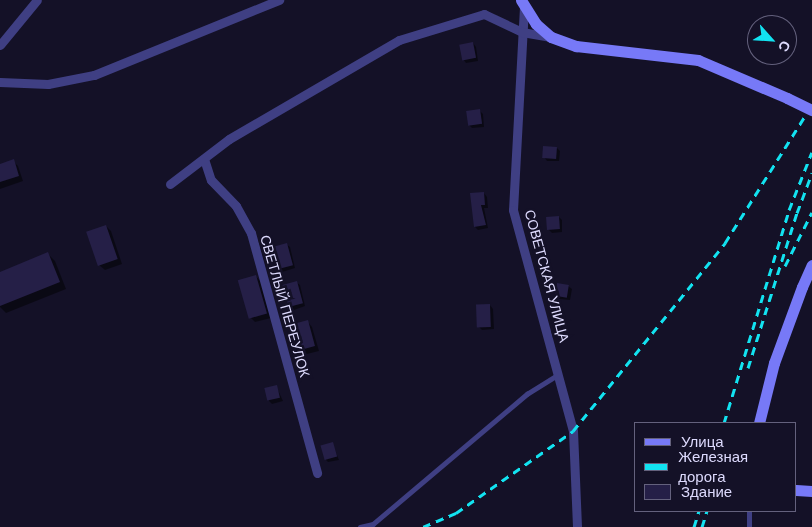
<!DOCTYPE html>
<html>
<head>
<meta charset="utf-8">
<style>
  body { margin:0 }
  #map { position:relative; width:812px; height:527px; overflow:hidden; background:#141127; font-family:"DM Sans",sans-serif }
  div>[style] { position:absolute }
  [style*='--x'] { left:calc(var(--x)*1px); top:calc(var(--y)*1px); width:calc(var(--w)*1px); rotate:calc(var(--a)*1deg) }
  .shadow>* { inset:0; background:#0007 }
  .building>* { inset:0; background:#251f47; transform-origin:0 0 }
  .lane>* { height:4.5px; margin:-2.25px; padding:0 2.25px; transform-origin:2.25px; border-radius:2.25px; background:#3f3f83 }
  .street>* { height:9px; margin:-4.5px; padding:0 4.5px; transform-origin:4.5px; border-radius:4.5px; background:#3f3f83 }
  .secondary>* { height:11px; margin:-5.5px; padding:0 5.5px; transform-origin:5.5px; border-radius:5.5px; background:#7779f7 }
  .rail>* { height:3px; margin-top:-1.5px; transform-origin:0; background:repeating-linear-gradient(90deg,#12e3f1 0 8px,transparent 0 14px) }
  .secondary-bridge>* { height:11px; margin:-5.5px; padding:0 5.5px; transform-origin:5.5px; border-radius:5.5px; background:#7779f7 }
  span { translate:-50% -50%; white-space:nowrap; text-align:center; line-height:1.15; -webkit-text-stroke:5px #141127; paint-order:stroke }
  .street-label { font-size:14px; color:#dddafd }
  .legend { position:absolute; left:634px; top:422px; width:162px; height:90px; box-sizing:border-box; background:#141127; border:1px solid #64617d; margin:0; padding:6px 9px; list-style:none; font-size:15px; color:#dddafd }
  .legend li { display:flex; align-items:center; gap:10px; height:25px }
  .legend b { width:25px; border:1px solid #64617d }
  .north { position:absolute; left:747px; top:15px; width:50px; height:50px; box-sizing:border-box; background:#141127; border:1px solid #64617d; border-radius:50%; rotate:116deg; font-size:14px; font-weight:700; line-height:20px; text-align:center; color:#dddafd }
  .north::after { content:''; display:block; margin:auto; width:18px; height:22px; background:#12e3f1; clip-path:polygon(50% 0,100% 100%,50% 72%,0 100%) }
</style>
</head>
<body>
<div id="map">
  <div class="shadow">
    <div style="clip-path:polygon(473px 43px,476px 47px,478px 61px,466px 63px,463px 59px)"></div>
    <div style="clip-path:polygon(480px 111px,483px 114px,484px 127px,472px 128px,468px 124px)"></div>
    <div style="clip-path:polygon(557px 148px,560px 151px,559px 161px,547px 161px,544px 157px)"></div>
    <div style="clip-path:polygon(13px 161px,18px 166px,23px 181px,0 189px,0 165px)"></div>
    <div style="clip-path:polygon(484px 193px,487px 197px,488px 208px,484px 208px,488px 228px,478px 230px,475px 227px,471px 194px)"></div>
    <div style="clip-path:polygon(559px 217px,562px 220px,562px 232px,552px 233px,548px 229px)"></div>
    <div style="clip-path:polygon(106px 226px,111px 231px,122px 264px,105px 270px,99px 265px)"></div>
    <div style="clip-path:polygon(286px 244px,290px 247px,295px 268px,282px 272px,279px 269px,273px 248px)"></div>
    <div style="clip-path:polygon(48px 254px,55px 261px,66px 289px,6px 313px,0 307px,0 273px)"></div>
    <div style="clip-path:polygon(255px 276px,261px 281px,271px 318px,255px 322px,250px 317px)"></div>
    <div style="clip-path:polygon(296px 282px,300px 285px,305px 306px,294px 310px,290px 306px)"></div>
    <div style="clip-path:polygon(568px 286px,572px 289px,570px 300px,559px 299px,556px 296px)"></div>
    <div style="clip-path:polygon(490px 305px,493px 309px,494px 329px,482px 330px,479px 327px)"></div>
    <div style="clip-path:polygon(307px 321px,312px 327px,319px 351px,307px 354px,302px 349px)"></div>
    <div style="clip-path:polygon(276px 386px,283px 401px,272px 404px,269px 401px)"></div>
    <div style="clip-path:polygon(332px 443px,339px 460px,328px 462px,325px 459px)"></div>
  </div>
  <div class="building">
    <div style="left:473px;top:42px;width:16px;height:14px;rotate:79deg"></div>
    <div style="left:480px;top:109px;width:15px;height:14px;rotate:82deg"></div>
    <div style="left:543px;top:146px;width:14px;height:12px;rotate:4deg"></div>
    <div style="clip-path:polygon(14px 159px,19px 176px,0 182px,0 164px)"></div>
    <div style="clip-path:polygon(484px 192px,485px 205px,481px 205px,486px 225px,474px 227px,470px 193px)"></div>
    <div style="left:559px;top:216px;width:13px;height:13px;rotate:86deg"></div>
    <div style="left:106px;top:225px;width:36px;height:21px;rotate:71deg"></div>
    <div style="left:287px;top:243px;width:23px;height:16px;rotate:75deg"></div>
    <div style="clip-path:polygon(48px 252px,60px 282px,0 306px,0 272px)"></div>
    <div style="left:256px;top:275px;width:40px;height:19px;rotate:74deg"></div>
    <div style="left:297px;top:281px;width:23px;height:15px;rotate:75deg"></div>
    <div style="left:557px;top:283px;width:12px;height:13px;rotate:9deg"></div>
    <div style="left:490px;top:304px;width:23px;height:14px;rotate:88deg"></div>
    <div style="left:308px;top:320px;width:27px;height:16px;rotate:75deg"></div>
    <div style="left:277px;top:385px;width:13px;height:13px;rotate:77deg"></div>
    <div style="left:333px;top:442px;width:15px;height:13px;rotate:74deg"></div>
  </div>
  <div class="lane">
    <div style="--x:360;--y:527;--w:13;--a:-13"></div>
    <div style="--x:373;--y:524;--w:202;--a:-40.2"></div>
    <div style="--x:527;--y:394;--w:36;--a:-32"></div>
    <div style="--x:749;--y:527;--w:16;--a:-90"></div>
  </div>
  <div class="street">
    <div style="--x:524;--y:7;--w:203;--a:93.1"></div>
    <div style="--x:513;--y:210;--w:229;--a:74.8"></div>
    <div style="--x:573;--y:431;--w:96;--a:87.6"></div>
    <div style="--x:0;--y:45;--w:58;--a:-50.6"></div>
    <div style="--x:0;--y:82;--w:48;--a:2.4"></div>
    <div style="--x:48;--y:84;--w:47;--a:-11.1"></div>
    <div style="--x:94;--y:75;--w:200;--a:-22.1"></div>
    <div style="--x:204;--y:159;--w:22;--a:72"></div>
    <div style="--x:211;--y:180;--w:36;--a:46"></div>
    <div style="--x:236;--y:206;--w:31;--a:61"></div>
    <div style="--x:251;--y:233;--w:249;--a:74.6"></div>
    <div style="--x:170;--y:184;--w:74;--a:-37.3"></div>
    <div style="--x:229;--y:139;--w:197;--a:-30.2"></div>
    <div style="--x:399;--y:40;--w:89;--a:-17"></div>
    <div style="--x:484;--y:14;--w:42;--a:25.3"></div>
    <div style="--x:522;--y:32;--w:28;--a:10"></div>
  </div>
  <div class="secondary">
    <div style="--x:521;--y:0;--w:28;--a:58"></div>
    <div style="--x:536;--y:24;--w:20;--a:41"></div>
    <div style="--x:551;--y:37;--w:27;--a:20"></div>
    <div style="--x:576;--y:46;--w:123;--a:6.5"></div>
    <div style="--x:698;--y:60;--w:97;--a:23.1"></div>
    <div style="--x:759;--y:423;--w:62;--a:-76"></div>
    <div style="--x:774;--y:363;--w:81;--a:-69.8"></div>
    <div style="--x:802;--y:287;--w:24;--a:-66"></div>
    <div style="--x:796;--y:490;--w:16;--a:4"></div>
  </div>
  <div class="rail">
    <div style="--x:785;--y:266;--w:60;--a:-63.4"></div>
    <div style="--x:748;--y:368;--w:163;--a:-72.5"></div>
    <div style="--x:797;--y:213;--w:43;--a:-69.4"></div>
    <div style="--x:724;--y:423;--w:223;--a:-73"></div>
    <div style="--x:789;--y:210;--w:62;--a:-68.4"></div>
    <div style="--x:423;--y:527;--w:36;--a:-23"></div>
    <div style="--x:456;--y:513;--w:143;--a:-35"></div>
    <div style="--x:573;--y:431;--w:242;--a:-51"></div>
    <div style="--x:725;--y:243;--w:163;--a:-57.8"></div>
    <div style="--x:694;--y:527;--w:17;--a:-73"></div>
    <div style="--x:702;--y:527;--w:17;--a:-73"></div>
  </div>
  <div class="secondary-bridge">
    <div style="--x:787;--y:98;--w:28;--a:26"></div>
  </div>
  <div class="street-label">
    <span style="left:547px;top:276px;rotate:75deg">СОВЕТСКАЯ УЛИЦА</span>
    <span style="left:285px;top:306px;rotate:74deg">СВЕТЛЫЙ ПЕРЕУЛОК</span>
  </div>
  <ul class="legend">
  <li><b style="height:6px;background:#7779f7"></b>Улица</li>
  <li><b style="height:6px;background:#12e3f1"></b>Железная дорога</li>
  <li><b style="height:14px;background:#251f47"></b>Здание</li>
  </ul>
  <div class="north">С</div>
</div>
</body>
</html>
